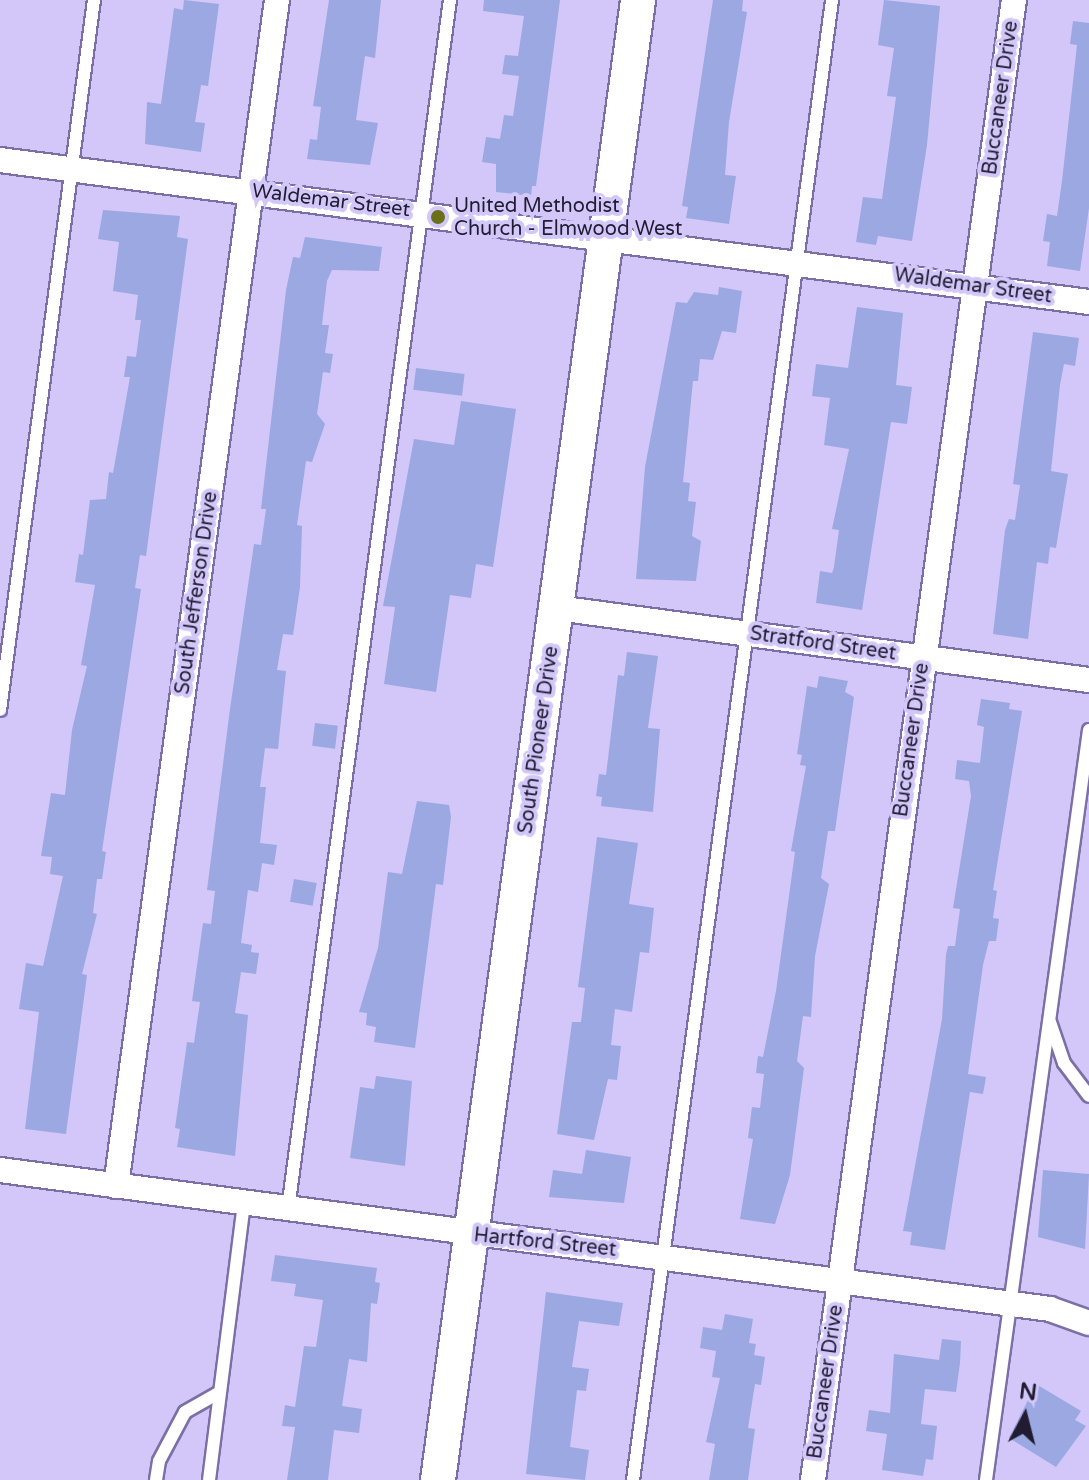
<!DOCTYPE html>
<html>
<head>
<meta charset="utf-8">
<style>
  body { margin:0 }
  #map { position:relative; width:1089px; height:1480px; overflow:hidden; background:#d2c7f8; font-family:"Varela Round",sans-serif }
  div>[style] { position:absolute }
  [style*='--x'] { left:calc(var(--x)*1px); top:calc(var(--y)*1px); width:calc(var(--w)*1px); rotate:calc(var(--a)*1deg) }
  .building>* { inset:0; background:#9ba8e1; transform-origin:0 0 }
  .roads { filter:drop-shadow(2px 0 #7c6fa6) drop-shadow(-2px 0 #7c6fa6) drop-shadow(0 2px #7c6fa6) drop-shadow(0 -2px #7c6fa6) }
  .lane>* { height:12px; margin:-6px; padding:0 6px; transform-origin:6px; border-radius:6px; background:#fff }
  .street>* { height:24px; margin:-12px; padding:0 12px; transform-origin:12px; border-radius:12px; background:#fff }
  .secondary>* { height:34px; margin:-17px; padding:0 17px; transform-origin:17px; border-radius:17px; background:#fff }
  .dots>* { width:22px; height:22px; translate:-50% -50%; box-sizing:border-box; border:4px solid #d2c7f8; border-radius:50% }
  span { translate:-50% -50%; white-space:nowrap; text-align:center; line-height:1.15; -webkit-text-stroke:8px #d2c7f8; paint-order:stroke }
  .street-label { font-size:20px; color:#211c32 }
  .poi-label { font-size:20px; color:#211c32 }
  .left { translate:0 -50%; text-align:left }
  .north { position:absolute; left:985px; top:1376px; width:80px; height:80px; -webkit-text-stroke:6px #d2c7f8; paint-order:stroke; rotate:7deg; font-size:22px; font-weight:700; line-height:32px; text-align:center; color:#211c32 }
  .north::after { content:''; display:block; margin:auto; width:28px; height:36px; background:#211c32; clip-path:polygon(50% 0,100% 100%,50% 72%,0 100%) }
</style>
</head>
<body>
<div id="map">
  <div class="building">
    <div style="clip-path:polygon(184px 0,219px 4px,208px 86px,201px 85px,195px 122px,205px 123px,201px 152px,145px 144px,147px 102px,161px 104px,174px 8px,183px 10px)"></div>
    <div style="clip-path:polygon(329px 0,381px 0,375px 58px,365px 56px,356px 120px,378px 123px,370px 165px,307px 159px,310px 139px,317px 140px,321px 107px,313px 106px)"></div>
    <div style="clip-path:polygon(484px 0,560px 0,536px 186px,532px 186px,531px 196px,496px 192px,496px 164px,482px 162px,486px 137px,500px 139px,504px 115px,513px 116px,519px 76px,502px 74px,505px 55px,518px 56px,524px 16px,483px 11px)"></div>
    <div style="clip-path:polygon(713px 0,743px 0,742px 11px,747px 12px,729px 122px,725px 175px,736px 176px,729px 224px,686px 218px,688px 207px,682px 206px)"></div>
    <div style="clip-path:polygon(884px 0,940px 6px,927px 145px,912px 241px,878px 236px,876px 245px,856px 242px,863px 197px,882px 199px,896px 97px,887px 96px,894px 48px,878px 45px)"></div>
    <div style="clip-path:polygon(1073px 21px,1089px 23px,1089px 208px,1080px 271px,1047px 266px,1050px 242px,1043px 241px,1047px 214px,1057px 216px,1062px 181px,1077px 45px,1070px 44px)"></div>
    <div style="clip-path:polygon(103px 210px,180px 216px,177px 237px,188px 239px,146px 556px,140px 555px,135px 588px,141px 589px,102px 851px,106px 852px,102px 879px,97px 879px,93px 913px,97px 914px,82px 974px,87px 975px,66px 1134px,25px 1129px,39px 1012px,19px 1009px,26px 963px,43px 966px,63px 876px,50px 874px,52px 857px,41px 856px,51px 793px,65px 795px,72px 730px,87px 666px,81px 665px,95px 585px,75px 582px,79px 554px,83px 555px,90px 500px,106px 499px,109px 472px,113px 473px,130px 377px,124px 377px,127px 356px,136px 357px,141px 320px,135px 320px,138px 295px,113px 291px,119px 242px,98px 239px)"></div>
    <div style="clip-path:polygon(305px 237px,382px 247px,379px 271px,332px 270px,327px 281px,322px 325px,329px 325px,325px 353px,333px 354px,330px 373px,323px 372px,317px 414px,325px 424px,312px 462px,306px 461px,297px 525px,302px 526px,300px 587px,293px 635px,283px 634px,277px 670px,286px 671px,278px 749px,265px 748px,260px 787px,266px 787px,260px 843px,277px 845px,274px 865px,262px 863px,258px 892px,248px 890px,241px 943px,252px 945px,251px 952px,259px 953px,256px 974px,241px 972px,235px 1013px,248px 1015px,235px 1156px,177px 1147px,180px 1129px,175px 1128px,187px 1042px,194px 1043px,200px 1002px,192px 1001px,203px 923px,211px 924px,215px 891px,207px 890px,230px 709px,254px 544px,261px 545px,266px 509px,261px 509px,286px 290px,293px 257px,300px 258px)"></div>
    <div style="clip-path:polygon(719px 287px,742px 291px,736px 333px,722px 331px,713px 360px,700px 359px,698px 381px,693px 381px,683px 482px,690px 483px,688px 501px,696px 502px,692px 536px,701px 541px,696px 581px,636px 579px,645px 467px,676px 302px,687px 303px,694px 292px,718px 295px)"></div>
    <div style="clip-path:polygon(857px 307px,903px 313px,896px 385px,912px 387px,907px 424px,891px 422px,862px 610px,816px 603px,820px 571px,832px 573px,834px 567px,839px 530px,832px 529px,849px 449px,824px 445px,830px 398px,812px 396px,816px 364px,848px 368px)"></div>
    <div style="clip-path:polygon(1033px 332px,1079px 338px,1075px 366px,1064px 364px,1060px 385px,1051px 471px,1068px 474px,1056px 548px,1050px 547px,1048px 564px,1037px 562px,1028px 639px,993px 634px,1005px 530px,1009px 519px,1015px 520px,1020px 485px,1013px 484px)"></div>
    <div style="left:416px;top:368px;width:49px;height:22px;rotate:7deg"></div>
    <div style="clip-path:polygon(461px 401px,516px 409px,493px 567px,476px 564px,471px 598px,450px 595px,436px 692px,384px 684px,395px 607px,383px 606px,414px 439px,454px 445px)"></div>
    <div style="clip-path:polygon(627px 652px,658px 656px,648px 728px,660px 729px,653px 812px,601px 806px,602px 797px,596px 796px,599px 774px,606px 775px,618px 675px,624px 676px)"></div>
    <div style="clip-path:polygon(819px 676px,848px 681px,845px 692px,854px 697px,835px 831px,828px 831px,821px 878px,829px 884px,815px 956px,811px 1017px,803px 1016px,797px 1061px,804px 1068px,790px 1175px,775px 1224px,740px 1219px,753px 1139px,748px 1138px,752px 1107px,760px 1108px,764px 1074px,756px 1073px,758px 1056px,763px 1057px,776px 991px,795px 852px,791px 851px,806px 766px,800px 765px,802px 755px,797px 754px,807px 686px,817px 688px)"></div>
    <div style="clip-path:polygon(981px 699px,1010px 703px,1009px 709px,1022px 711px,993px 890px,997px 891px,993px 918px,999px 919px,996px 941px,989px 941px,983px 965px,968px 1074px,986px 1077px,983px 1094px,970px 1092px,945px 1250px,910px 1245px,912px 1232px,903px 1231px,942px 1019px,946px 955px,948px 946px,955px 946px,960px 909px,953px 908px,971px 796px,969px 781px,955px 779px,957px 760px,980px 763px,984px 727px,977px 725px)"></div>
    <div style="left:315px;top:723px;width:23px;height:23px;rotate:7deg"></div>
    <div style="clip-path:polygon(417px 801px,449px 805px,451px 817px,443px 885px,436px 884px,415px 1048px,374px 1042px,376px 1027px,366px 1025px,367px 1013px,359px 1012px,378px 948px,388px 872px,402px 874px)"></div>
    <div style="clip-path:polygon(597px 837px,638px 843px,629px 904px,654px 908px,649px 953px,640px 952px,632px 1012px,615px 1009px,611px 1045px,621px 1046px,617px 1080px,608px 1079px,594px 1140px,557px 1134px,572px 1022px,581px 1022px,585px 988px,578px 987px)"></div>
    <div style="left:294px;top:879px;width:23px;height:23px;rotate:10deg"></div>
    <div style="clip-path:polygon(376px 1076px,412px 1081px,405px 1166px,350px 1158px,360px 1087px,374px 1089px)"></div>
    <div style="clip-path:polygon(586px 1150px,631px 1157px,624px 1203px,549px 1197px,553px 1170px,582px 1174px)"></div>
    <div style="clip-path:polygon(1043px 1170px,1089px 1174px,1085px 1249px,1038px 1237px)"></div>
    <div style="clip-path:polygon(275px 1255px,377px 1268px,375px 1282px,380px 1283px,377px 1304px,371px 1303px,367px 1362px,349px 1359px,342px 1406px,362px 1409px,359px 1433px,334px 1430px,328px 1480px,287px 1480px,295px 1427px,282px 1426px,285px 1405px,295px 1407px,304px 1346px,316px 1347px,323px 1300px,294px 1296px,296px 1284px,271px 1281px)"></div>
    <div style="clip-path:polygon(546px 1292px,623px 1303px,619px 1326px,579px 1321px,572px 1367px,589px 1369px,586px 1391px,577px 1390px,570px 1447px,589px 1450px,585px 1480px,526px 1474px)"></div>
    <div style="clip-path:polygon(725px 1314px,753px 1319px,749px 1343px,756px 1344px,754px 1355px,765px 1357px,761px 1385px,755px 1384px,748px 1428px,755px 1429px,748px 1480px,709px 1480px,715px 1444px,706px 1442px,720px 1378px,712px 1377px,716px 1351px,700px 1348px,703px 1327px,722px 1330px)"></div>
    <div style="clip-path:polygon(942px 1339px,961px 1341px,960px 1363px,956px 1392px,925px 1389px,921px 1424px,937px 1426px,933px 1460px,926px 1459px,923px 1476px,882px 1470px,887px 1434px,866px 1431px,869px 1410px,890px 1413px,894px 1354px,939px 1360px)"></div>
    <div style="clip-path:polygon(1036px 1384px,1081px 1411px,1075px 1420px,1086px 1426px,1056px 1467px,1009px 1438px)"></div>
  </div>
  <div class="roads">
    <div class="lane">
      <div style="--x:0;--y:710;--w:716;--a:-82.46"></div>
      <div style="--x:1050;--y:1022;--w:43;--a:71.1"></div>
      <div style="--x:1064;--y:1063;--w:41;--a:52.9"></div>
      <div style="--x:288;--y:1209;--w:1220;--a:-82.37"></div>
      <div style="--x:156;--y:1480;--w:19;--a:-81"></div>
      <div style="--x:159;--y:1461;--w:55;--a:-62"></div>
      <div style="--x:185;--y:1412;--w:40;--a:-29.7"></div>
      <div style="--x:209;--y:1480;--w:278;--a:-82.8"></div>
      <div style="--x:633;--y:1480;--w:1493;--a:-82.34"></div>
      <div style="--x:986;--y:1480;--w:757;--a:-82.18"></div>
    </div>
    <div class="street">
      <div style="--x:0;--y:160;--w:1098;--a:7.43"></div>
      <div style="--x:557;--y:608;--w:537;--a:7.71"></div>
      <div style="--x:0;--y:1170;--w:1059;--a:7.54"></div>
      <div style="--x:1050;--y:1309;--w:41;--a:19.7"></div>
      <div style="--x:116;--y:1186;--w:1197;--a:-82.27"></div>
      <div style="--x:813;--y:1480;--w:1494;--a:-82.27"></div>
    </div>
    <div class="secondary">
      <div style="--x:438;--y:1480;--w:1493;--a:-82.3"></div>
    </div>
  </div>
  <div class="dots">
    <div style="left:438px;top:217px;background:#697018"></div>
  </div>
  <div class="street-label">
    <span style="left:1001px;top:98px;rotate:-82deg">Buccaneer Drive</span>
    <span style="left:331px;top:201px;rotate:7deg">Waldemar Street</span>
    <span style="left:973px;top:286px;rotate:8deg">Waldemar Street</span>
    <span style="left:197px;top:593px;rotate:-82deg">South Jefferson Drive</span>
    <span style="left:823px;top:644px;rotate:8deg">Stratford Street</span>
    <span style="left:539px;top:740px;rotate:-82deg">South Pioneer Drive</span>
    <span style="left:912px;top:740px;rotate:-82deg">Buccaneer Drive</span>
    <span style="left:545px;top:1243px;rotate:6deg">Hartford Street</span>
    <span style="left:826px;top:1382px;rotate:-82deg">Buccaneer Drive</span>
  </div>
  <div class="poi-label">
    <span class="left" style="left:454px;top:218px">United Methodist<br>Church - Elmwood West</span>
  </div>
  <div class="north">N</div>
</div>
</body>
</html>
